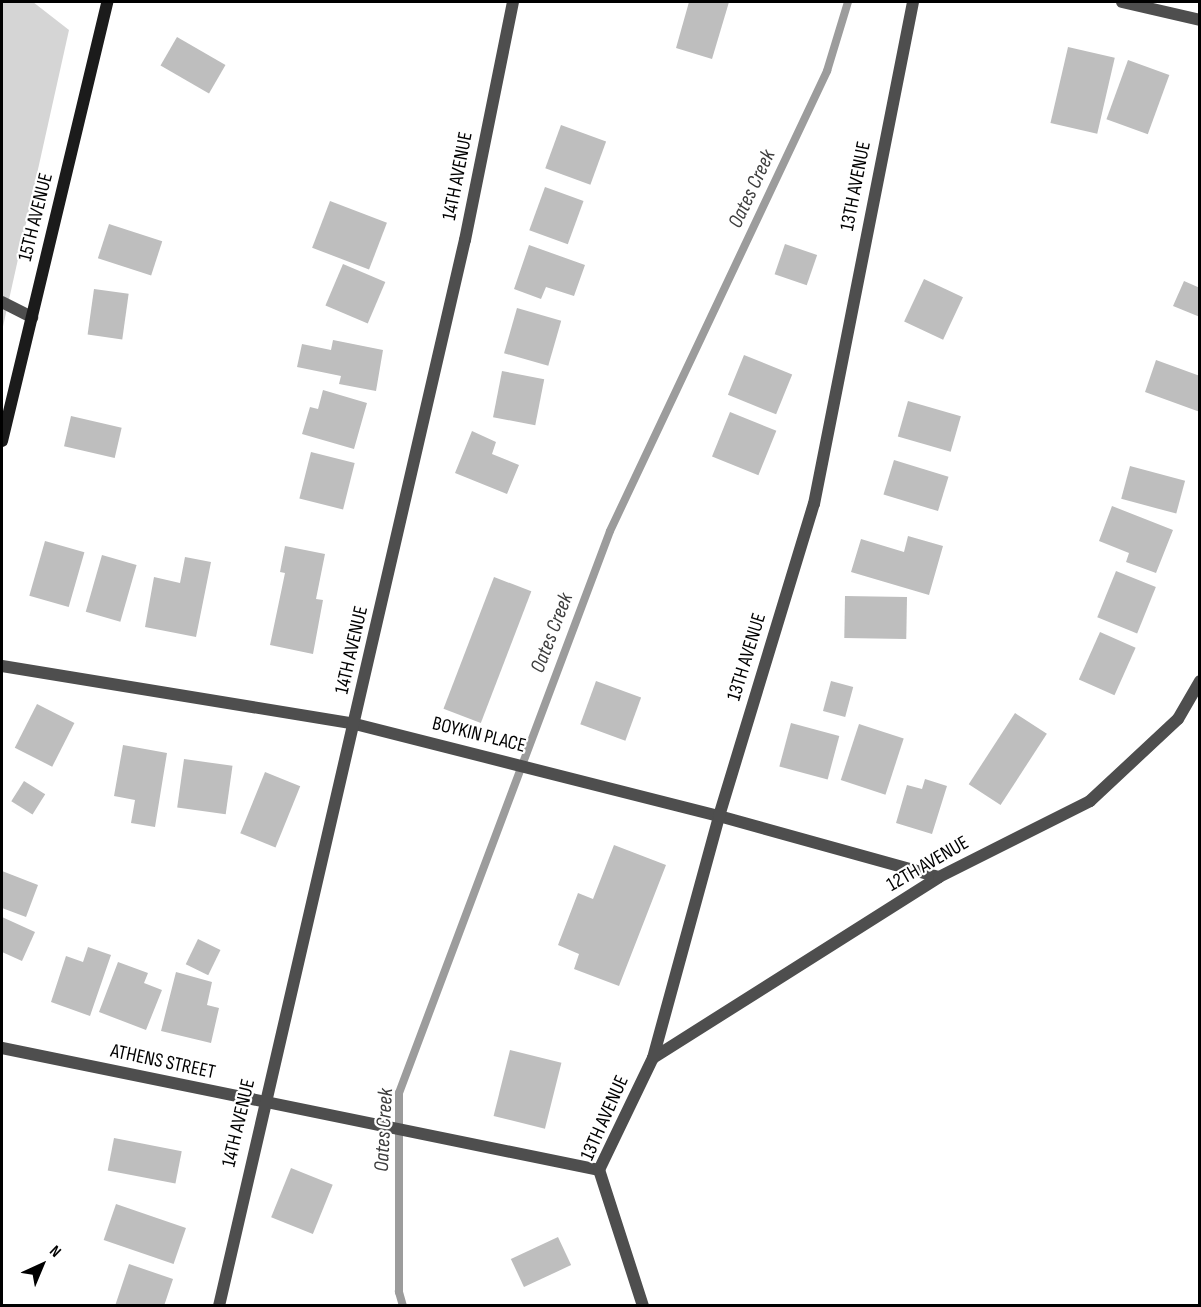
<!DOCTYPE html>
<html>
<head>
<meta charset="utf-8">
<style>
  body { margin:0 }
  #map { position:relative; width:1201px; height:1307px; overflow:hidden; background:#fff; font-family:"Sofia Sans Condensed",sans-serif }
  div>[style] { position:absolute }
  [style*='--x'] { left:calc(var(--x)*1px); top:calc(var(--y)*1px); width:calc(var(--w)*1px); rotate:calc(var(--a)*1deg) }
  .green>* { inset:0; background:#d5d5d5 }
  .stream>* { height:8px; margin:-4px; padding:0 4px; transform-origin:4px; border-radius:4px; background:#9c9c9c }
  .building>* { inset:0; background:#bebebe; transform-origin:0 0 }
  .lane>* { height:12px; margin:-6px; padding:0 6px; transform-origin:6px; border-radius:6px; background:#4e4e4e }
  .street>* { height:12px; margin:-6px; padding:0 6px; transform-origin:6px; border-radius:6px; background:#4e4e4e }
  .secondary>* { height:12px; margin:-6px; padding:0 6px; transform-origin:6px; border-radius:6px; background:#1b1b1b }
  span { translate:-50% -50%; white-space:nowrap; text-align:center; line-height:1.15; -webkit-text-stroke:4.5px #fff; paint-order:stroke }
  .street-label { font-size:20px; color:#000 }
  .water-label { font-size:21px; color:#3d3d3d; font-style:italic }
  .frame { position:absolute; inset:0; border:3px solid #000; pointer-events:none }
  .north { position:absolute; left:12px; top:1235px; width:60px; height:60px; -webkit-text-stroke:4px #fff; paint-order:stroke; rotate:44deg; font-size:16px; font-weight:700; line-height:24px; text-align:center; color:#000 }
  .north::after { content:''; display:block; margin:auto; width:21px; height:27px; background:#000; clip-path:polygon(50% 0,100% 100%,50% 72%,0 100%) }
</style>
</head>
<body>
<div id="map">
  <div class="green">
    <div style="clip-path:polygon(2px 2px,33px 2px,69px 30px,2px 331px)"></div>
  </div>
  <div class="stream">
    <div style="--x:403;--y:1306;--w:15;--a:-106"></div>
    <div style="--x:399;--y:1292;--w:199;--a:-90"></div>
    <div style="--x:399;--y:1093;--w:600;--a:-69.42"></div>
    <div style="--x:610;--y:531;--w:509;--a:-64.74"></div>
    <div style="--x:827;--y:71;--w:72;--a:-73.1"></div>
  </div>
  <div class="building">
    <div style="clip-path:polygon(689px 2px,729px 2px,712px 59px,676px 48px)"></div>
    <div style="left:177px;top:37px;width:56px;height:33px;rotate:30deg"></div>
    <div style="left:1068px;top:47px;width:48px;height:78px;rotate:13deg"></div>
    <div style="left:1128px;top:60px;width:44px;height:63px;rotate:20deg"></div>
    <div style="left:561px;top:125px;width:48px;height:46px;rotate:20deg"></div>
    <div style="left:545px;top:187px;width:41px;height:46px;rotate:20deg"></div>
    <div style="left:330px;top:201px;width:61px;height:50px;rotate:21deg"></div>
    <div style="left:109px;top:224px;width:56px;height:36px;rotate:18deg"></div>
    <div style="left:785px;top:244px;width:34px;height:32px;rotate:19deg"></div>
    <div style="clip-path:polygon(529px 245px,585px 265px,574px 296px,546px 287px,541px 299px,514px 289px)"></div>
    <div style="left:343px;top:264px;width:46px;height:45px;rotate:23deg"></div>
    <div style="left:924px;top:279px;width:43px;height:47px;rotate:25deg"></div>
    <div style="clip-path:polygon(1184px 281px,1200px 288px,1200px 317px,1173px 306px)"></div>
    <div style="left:94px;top:289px;width:35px;height:46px;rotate:8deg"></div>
    <div style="left:517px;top:308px;width:46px;height:47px;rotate:16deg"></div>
    <div style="clip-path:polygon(333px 340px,383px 350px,376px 391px,339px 384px,341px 376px,297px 367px,302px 344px,331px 350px)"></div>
    <div style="left:744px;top:355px;width:52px;height:43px;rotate:22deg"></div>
    <div style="clip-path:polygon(1156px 360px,1200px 376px,1200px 412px,1145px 392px)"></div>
    <div style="left:502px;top:371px;width:43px;height:47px;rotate:11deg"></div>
    <div style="clip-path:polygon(323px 390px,367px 403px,354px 449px,302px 434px,310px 407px,318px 409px)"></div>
    <div style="left:908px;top:401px;width:55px;height:37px;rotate:16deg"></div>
    <div style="left:730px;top:412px;width:50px;height:48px;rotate:22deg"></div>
    <div style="left:71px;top:416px;width:52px;height:31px;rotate:13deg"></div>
    <div style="clip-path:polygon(472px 431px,496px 442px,492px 454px,519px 465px,507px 494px,455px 473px)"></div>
    <div style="left:311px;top:452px;width:45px;height:48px;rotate:14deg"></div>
    <div style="left:894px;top:460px;width:57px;height:36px;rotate:17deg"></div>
    <div style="left:1130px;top:466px;width:57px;height:34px;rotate:15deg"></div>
    <div style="clip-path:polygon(1112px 506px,1173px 530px,1156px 573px,1126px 562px,1129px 553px,1099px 541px)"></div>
    <div style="clip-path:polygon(908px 536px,943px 546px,929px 595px,851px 572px,861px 539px,904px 552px)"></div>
    <div style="left:45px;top:541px;width:41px;height:57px;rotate:16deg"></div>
    <div style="clip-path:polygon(285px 546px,325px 554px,316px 599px,323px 600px,313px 654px,270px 645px,285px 573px,280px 572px)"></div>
    <div style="left:102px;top:555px;width:36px;height:59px;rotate:16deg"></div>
    <div style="clip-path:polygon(185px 557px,211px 562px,196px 637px,145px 627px,154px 577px,180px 583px)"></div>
    <div style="left:1116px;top:571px;width:43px;height:50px;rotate:22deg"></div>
    <div style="left:494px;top:577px;width:40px;height:141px;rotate:21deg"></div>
    <div style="left:845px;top:596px;width:62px;height:42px;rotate:1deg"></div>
    <div style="left:1100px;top:632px;width:39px;height:52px;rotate:24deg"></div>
    <div style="left:596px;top:681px;width:48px;height:46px;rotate:20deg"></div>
    <div style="left:831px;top:681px;width:23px;height:31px;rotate:15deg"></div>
    <div style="left:37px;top:704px;width:42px;height:49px;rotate:27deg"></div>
    <div style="left:1015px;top:713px;width:38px;height:85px;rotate:33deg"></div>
    <div style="left:791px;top:723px;width:50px;height:45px;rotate:15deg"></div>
    <div style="left:859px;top:724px;width:47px;height:59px;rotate:18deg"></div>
    <div style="clip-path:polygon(123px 745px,167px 753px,155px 827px,131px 823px,135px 800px,114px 796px)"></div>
    <div style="left:184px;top:759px;width:49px;height:49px;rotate:8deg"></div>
    <div style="left:265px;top:772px;width:38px;height:66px;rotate:22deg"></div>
    <div style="clip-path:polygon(925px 779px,947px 786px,932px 834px,896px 823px,907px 785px,922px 789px)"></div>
    <div style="left:24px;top:781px;width:25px;height:24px;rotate:32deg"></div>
    <div style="clip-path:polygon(614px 845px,666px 865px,619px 986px,574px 969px,579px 954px,558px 945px,578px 893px,593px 899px)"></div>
    <div style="clip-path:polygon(2px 871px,38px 885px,26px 917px,2px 908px)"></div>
    <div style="clip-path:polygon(2px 917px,35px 932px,22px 961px,2px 952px)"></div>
    <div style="left:198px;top:939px;width:25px;height:28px;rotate:26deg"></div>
    <div style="clip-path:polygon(88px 947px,111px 955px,90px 1016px,51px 1002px,66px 956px,83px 962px)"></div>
    <div style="clip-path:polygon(118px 962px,148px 973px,144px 983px,162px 990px,146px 1030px,99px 1012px)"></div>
    <div style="clip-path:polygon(176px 972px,212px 982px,207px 1005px,219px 1008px,211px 1043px,161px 1031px)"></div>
    <div style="left:510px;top:1050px;width:53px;height:68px;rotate:14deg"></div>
    <div style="left:114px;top:1138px;width:69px;height:33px;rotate:11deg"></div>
    <div style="left:291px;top:1168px;width:45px;height:53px;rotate:22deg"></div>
    <div style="left:116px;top:1204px;width:74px;height:38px;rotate:19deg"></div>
    <div style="left:558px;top:1237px;width:31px;height:52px;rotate:65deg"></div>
    <div style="clip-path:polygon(129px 1264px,173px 1279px,164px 1306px,115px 1306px)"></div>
  </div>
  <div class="lane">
    <div style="--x:2;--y:302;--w:34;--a:27"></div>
  </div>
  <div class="street">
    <div style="--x:1122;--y:2;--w:80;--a:13"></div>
    <div style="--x:2;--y:666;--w:358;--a:9.3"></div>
    <div style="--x:355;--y:724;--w:375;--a:14.2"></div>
    <div style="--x:719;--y:816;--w:228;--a:15.5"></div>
    <div style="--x:2;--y:1048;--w:609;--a:11.55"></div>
    <div style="--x:653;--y:1058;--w:338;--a:-32.3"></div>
    <div style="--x:939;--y:877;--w:169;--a:-26.7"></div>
    <div style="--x:1090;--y:801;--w:120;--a:-43"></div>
    <div style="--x:1178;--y:719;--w:44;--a:-59.9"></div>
    <div style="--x:219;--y:1306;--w:1094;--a:-77.01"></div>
    <div style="--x:465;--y:240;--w:243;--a:-78.6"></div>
    <div style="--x:643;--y:1306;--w:143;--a:-107.9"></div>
    <div style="--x:599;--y:1170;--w:124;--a:-64.3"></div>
    <div style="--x:653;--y:1058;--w:251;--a:-74.7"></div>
    <div style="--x:719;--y:816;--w:326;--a:-73.1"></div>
    <div style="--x:814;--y:504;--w:512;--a:-78.84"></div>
  </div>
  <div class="secondary">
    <div style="--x:2;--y:441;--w:451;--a:-76.5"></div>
  </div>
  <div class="street-label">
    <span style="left:458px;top:176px;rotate:-79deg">14TH AVENUE</span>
    <span style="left:856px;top:186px;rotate:-79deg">13TH AVENUE</span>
    <span style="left:36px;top:217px;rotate:-76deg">15TH AVENUE</span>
    <span style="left:352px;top:650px;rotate:-77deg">14TH AVENUE</span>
    <span style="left:747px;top:657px;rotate:-73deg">13TH AVENUE</span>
    <span style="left:479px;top:735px;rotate:14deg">BOYKIN PLACE</span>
    <span style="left:928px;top:864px;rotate:-30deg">12TH AVENUE</span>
    <span style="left:163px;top:1062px;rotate:12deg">ATHENS STREET</span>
    <span style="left:605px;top:1118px;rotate:-66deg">13TH AVENUE</span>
    <span style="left:239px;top:1123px;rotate:-77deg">14TH AVENUE</span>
  </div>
  <div class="water-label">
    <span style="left:752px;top:189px;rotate:-65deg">Oates Creek</span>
    <span style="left:552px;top:633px;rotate:-69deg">Oates Creek</span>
    <span style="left:384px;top:1130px;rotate:-87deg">Oates Creek</span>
  </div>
  <div class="frame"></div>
  <div class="north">N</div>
</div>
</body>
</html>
